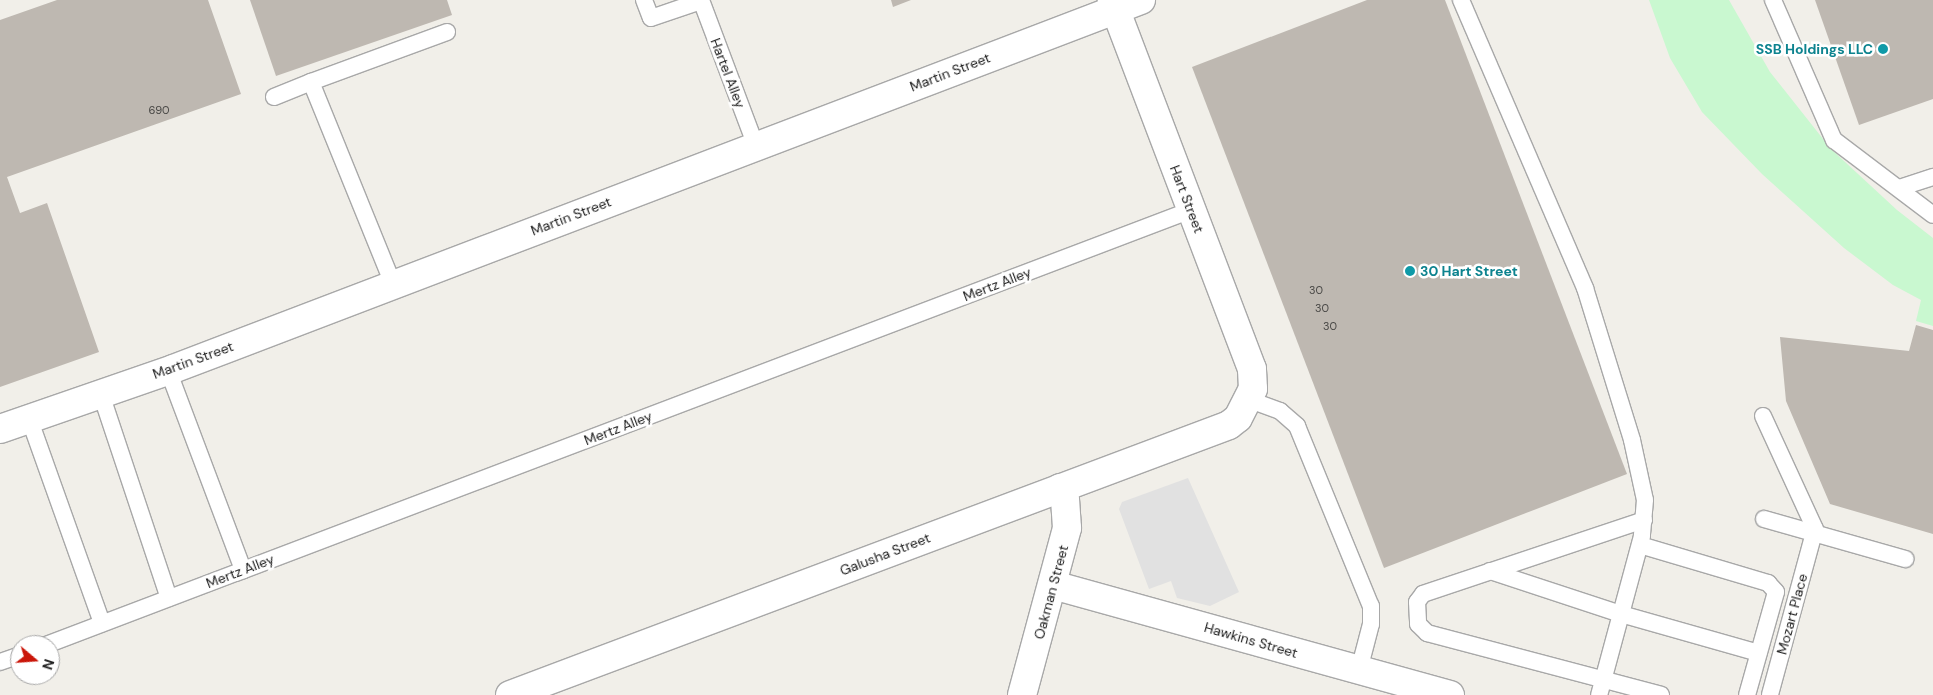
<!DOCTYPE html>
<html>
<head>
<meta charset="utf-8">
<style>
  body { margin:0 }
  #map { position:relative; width:1933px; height:695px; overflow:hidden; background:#f1efe9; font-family:"DM Sans",sans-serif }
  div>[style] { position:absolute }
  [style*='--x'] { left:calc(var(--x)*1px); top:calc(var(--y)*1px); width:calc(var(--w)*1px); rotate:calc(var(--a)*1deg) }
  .park>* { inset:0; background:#c9f8d0 }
  .parking>* { inset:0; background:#e1e1e1 }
  .building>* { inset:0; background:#beb8b1 }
  .roads { filter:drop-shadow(1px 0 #a8a8a8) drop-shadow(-1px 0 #a8a8a8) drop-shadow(0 1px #a8a8a8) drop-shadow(0 -1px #a8a8a8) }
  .service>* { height:16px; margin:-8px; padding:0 8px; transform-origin:8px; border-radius:8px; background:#fff }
  .minor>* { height:28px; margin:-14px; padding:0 14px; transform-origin:14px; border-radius:14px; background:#fff }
  .dots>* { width:14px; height:14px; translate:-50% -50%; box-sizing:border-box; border:2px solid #fff; border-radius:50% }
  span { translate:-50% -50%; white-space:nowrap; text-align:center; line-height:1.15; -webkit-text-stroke:5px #fff; paint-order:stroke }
  .number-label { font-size:11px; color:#484745 }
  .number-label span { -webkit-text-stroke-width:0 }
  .culture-label { font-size:14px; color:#0d838f; font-weight:700 }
  .right { translate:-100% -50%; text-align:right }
  .left { translate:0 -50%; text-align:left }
  .street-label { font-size:14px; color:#212121 }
  .north { position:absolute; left:10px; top:635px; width:50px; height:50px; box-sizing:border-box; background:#fff; border:1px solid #a6a6a6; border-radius:50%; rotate:108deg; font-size:14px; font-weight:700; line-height:20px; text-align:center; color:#212121 }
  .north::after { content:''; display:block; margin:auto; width:18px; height:22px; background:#ca1609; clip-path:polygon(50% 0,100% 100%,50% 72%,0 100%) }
</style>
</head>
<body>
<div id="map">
  <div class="park">
    <div style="clip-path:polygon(1649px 0,1729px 0,1770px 72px,1831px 149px,1897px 210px,1933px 238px,1933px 326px,1916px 321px,1921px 300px,1893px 285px,1844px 248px,1762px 174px,1702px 112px,1670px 58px)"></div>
  </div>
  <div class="parking">
    <div style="clip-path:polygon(1188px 478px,1239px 592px,1210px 606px,1177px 598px,1171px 581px,1149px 589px,1119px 509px,1122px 502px)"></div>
  </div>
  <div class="building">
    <div style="clip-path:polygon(57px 0,208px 0,241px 94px,7px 177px,20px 213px,47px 203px,99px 352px,0 387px,0 20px)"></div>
    <div style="clip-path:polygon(250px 0,447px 0,452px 15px,276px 76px)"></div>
    <div style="clip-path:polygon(891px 0,911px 0,893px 7px)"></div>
    <div style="clip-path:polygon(1367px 0,1445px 0,1627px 474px,1384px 568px,1192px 67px)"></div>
    <div style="clip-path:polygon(1815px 0,1933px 0,1933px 99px,1859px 125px)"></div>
    <div style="clip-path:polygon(1916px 325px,1933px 330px,1933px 534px,1830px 504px,1786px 401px,1780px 337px,1909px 351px)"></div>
  </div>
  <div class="roads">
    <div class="service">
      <div style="--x:644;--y:0;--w:19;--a:69"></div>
      <div style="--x:651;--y:18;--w:53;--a:-18.8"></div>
      <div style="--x:701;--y:0;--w:156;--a:69.4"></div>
      <div style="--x:1461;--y:0;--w:314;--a:66.7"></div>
      <div style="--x:1585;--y:288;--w:159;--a:72.8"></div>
      <div style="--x:1632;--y:440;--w:61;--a:77.8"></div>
      <div style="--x:1645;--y:500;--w:36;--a:95"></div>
      <div style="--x:1642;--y:536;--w:165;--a:105.1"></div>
      <div style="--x:1773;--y:0;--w:153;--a:66.5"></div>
      <div style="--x:1834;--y:140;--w:124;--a:37.1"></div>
      <div style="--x:311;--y:82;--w:145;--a:-20.2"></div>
      <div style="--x:274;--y:97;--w:40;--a:-22"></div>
      <div style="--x:311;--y:82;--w:218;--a:67.9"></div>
      <div style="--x:1899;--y:188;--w:36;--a:-18"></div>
      <div style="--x:168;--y:370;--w:214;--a:69.4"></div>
      <div style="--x:100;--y:391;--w:218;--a:71.6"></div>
      <div style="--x:1250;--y:400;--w:32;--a:20"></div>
      <div style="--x:1280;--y:411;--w:23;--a:41"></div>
      <div style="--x:1297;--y:426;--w:195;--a:67.7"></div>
      <div style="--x:1371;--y:606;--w:18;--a:90"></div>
      <div style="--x:1371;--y:624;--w:48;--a:104.6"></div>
      <div style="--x:1763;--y:416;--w:124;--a:65.3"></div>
      <div style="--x:1815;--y:529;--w:172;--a:105.2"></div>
      <div style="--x:29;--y:418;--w:218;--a:70.4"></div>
      <div style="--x:1764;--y:519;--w:147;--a:15.8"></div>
      <div style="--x:1644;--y:520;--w:233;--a:161.5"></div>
      <div style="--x:1423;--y:594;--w:10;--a:127"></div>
      <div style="--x:1417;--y:602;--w:22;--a:87"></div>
      <div style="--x:1418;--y:624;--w:13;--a:45"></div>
      <div style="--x:1427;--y:633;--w:242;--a:14.8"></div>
      <div style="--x:1640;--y:545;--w:134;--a:16.5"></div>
      <div style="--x:1768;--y:583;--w:12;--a:48"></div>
      <div style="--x:1776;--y:592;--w:107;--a:105.7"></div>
      <div style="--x:1490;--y:571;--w:138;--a:18.2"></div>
      <div style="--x:1621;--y:614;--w:143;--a:15.8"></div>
      <div style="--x:46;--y:645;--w:1225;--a:-20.8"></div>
      <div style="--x:0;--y:662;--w:21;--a:-19"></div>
    </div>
    <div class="minor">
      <div style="--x:0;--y:429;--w:183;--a:-19.1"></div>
      <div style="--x:173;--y:369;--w:1036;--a:-20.87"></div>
      <div style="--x:1053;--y:585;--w:412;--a:15.5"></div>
      <div style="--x:510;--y:695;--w:768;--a:-20.58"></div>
      <div style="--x:1229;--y:425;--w:11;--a:-38"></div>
      <div style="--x:1238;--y:418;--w:33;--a:-63"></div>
      <div style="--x:1253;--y:389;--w:20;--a:-93"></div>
      <div style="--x:1252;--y:369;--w:395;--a:-110.8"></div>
      <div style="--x:1022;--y:695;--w:173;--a:-74.9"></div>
      <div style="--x:1067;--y:528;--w:28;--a:-94"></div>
      <div style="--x:1065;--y:500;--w:13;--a:-113"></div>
    </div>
  </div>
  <div class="dots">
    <div style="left:1883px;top:49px;background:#0f9aa8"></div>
    <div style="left:1410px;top:271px;background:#0f9aa8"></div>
  </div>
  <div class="number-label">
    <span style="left:159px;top:110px">690</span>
    <span style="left:1316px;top:290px">30</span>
    <span style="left:1322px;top:308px">30</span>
    <span style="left:1330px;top:326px">30</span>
  </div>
  <div class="culture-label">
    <span class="right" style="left:1873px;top:49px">SSB Holdings LLC</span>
    <span class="left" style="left:1420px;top:271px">30 Hart Street</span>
  </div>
  <div class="street-label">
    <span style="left:950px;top:72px;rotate:-21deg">Martin Street</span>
    <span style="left:728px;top:73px;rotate:69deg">Hartel Alley</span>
    <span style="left:1187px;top:199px;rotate:69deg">Hart Street</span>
    <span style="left:571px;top:216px;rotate:-21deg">Martin Street</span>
    <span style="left:997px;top:284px;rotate:-21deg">Mertz Alley</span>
    <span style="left:193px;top:360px;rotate:-20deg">Martin Street</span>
    <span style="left:618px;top:428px;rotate:-21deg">Mertz Alley</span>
    <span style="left:885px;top:554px;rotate:-21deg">Galusha Street</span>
    <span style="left:240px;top:571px;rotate:-21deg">Mertz Alley</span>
    <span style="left:1051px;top:592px;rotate:-75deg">Oakman Street</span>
    <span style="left:1792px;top:614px;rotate:-75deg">Mozart Place</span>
    <span style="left:1251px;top:640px;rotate:16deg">Hawkins Street</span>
  </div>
  <div class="north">N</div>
</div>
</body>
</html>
